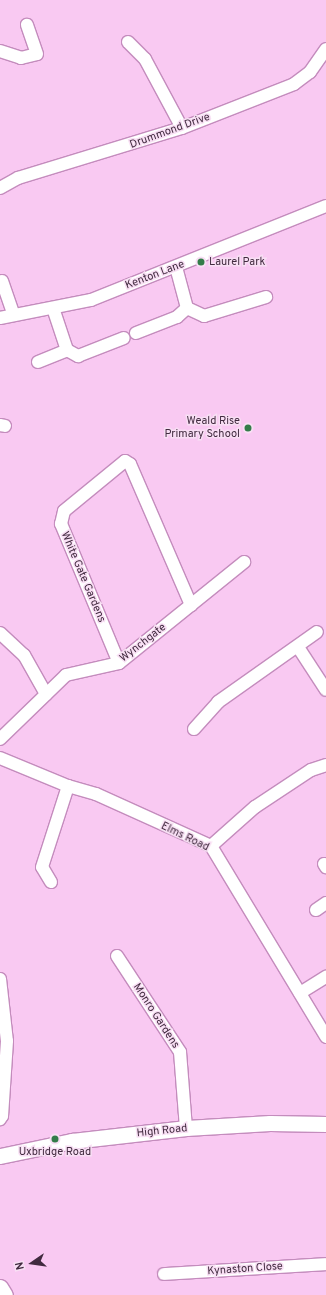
<!DOCTYPE html>
<html>
<head>
<meta charset="utf-8">
<style>
  body { margin:0 }
  #map { position:relative; width:326px; height:1295px; overflow:hidden; background:#f9c9f2; font-family:Overpass,sans-serif }
  div>[style] { position:absolute }
  [style*='--x'] { left:calc(var(--x)*1px); top:calc(var(--y)*1px); width:calc(var(--w)*1px); rotate:calc(var(--a)*1deg) }
  .roads { filter:drop-shadow(1px 0 #c48cbd) drop-shadow(-1px 0 #c48cbd) drop-shadow(0 1px #c48cbd) drop-shadow(0 -1px #c48cbd) }
  .minor>* { height:12px; margin:-6px; padding:0 6px; transform-origin:6px; border-radius:6px; background:#fff }
  .major>* { height:15px; margin:-7.5px; padding:0 7.5px; transform-origin:7.5px; border-radius:7.5px; background:#fff }
  .dots>* { width:11px; height:11px; translate:-50% -50%; box-sizing:border-box; border:2px solid #f8dff4; border-radius:50% }
  span { translate:-50% -50%; white-space:nowrap; text-align:center; line-height:1.15; -webkit-text-stroke:3px #f8dff4; paint-order:stroke }
  .street-label { font-size:11px; color:#412a3f }
  .poi-label { font-size:11px; color:#412a3f }
  .left { translate:0 -50%; text-align:left }
  .right { translate:-100% -50%; text-align:right }
  .north { position:absolute; left:12px; top:1243px; width:40px; height:40px; -webkit-text-stroke:3px #f8dff4; paint-order:stroke; rotate:257deg; font-size:11px; font-weight:700; line-height:16px; text-align:center; color:#412a3f }
  .north::after { content:''; display:block; margin:auto; width:14px; height:18px; background:#412a3f; clip-path:polygon(50% 0,100% 100%,50% 72%,0 100%) }
</style>
</head>
<body>
<div id="map">
  <div class="roads">
    <div class="minor">
      <div style="--x:128;--y:42;--w:24;--a:45"></div>
      <div style="--x:145;--y:59;--w:78;--a:61.8"></div>
      <div style="--x:0;--y:51;--w:22;--a:18"></div>
      <div style="--x:21;--y:58;--w:16;--a:-14"></div>
      <div style="--x:37;--y:54;--w:31;--a:-109"></div>
      <div style="--x:0;--y:188;--w:21;--a:-29"></div>
      <div style="--x:18;--y:178;--w:171;--a:-17"></div>
      <div style="--x:182;--y:128;--w:120;--a:-21.4"></div>
      <div style="--x:294;--y:84;--w:20;--a:-37"></div>
      <div style="--x:310;--y:72;--w:28;--a:-55"></div>
      <div style="--x:176;--y:267;--w:42;--a:75"></div>
      <div style="--x:2;--y:281;--w:36;--a:71"></div>
      <div style="--x:53;--y:308;--w:44;--a:71.6"></div>
      <div style="--x:0;--y:318;--w:93;--a:-11.2"></div>
      <div style="--x:91;--y:300;--w:253;--a:-21.8"></div>
      <div style="--x:136;--y:333;--w:44;--a:-21.3"></div>
      <div style="--x:177;--y:317;--w:13;--a:-42"></div>
      <div style="--x:187;--y:308;--w:19;--a:25"></div>
      <div style="--x:204;--y:316;--w:65;--a:-17"></div>
      <div style="--x:38;--y:362;--w:31;--a:-22"></div>
      <div style="--x:67;--y:350;--w:13;--a:29"></div>
      <div style="--x:78;--y:356;--w:49;--a:-21.4"></div>
      <div style="--x:0;--y:425;--w:5;--a:11"></div>
      <div style="--x:0;--y:633;--w:33;--a:43"></div>
      <div style="--x:24;--y:655;--w:45;--a:60.6"></div>
      <div style="--x:298;--y:647;--w:51;--a:56.9"></div>
      <div style="--x:119;--y:663;--w:151;--a:-112.6"></div>
      <div style="--x:61;--y:524;--w:13;--a:-77"></div>
      <div style="--x:64;--y:511;--w:79;--a:-39.3"></div>
      <div style="--x:125;--y:461;--w:6;--a:31"></div>
      <div style="--x:130;--y:464;--w:154;--a:66.6"></div>
      <div style="--x:194;--y:729;--w:36;--a:-48"></div>
      <div style="--x:218;--y:702;--w:121;--a:-35.3"></div>
      <div style="--x:0;--y:739;--w:92;--a:-44.1"></div>
      <div style="--x:66;--y:675;--w:54;--a:-12.8"></div>
      <div style="--x:119;--y:663;--w:161;--a:-38.9"></div>
      <div style="--x:0;--y:758;--w:74;--a:22.4"></div>
      <div style="--x:68;--y:786;--w:29;--a:16"></div>
      <div style="--x:96;--y:794;--w:126;--a:24.3"></div>
      <div style="--x:211;--y:846;--w:223;--a:58.9"></div>
      <div style="--x:211;--y:846;--w:59;--a:-41.6"></div>
      <div style="--x:255;--y:807;--w:67;--a:-33.5"></div>
      <div style="--x:311;--y:770;--w:16;--a:-18"></div>
      <div style="--x:324;--y:864;--w:4;--a:56"></div>
      <div style="--x:51;--y:882;--w:17;--a:-121"></div>
      <div style="--x:42;--y:867;--w:85;--a:-72.2"></div>
      <div style="--x:316;--y:910;--w:12;--a:-35"></div>
      <div style="--x:117;--y:956;--w:115;--a:56.7"></div>
      <div style="--x:180;--y:1052;--w:76;--a:85.5"></div>
      <div style="--x:0;--y:979;--w:62;--a:83.6"></div>
      <div style="--x:7;--y:1041;--w:75;--a:93.8"></div>
      <div style="--x:2;--y:1116;--w:4;--a:124"></div>
      <div style="--x:300;--y:993;--w:31;--a:-32"></div>
      <div style="--x:164;--y:1274;--w:162;--a:-3.5"></div>
    </div>
    <div class="major">
      <div style="--x:0;--y:1156;--w:74;--a:-11.8"></div>
      <div style="--x:72;--y:1141;--w:115;--a:-6.5"></div>
      <div style="--x:186;--y:1128;--w:84;--a:-3.4"></div>
      <div style="--x:270;--y:1123;--w:56;--a:1"></div>
      <div style="--x:0;--y:1287;--w:9;--a:58"></div>
    </div>
  </div>
  <div class="dots">
    <div style="left:201px;top:262px;background:#337c49"></div>
    <div style="left:248px;top:428px;background:#337c49"></div>
    <div style="left:55px;top:1139px;background:#337c49"></div>
  </div>
  <div class="street-label">
    <span style="left:170px;top:131px;rotate:-20deg">Drummond Drive</span>
    <span style="left:155px;top:275px;rotate:-21deg">Kenton Lane</span>
    <span style="left:83px;top:577px;rotate:67deg">White Gate Gardens</span>
    <span style="left:143px;top:643px;rotate:-38deg">Wynchgate</span>
    <span style="left:185px;top:837px;rotate:26deg">Elms Road</span>
    <span style="left:156px;top:1016px;rotate:57deg">Monro Gardens</span>
    <span style="left:162px;top:1131px;rotate:-6deg">High Road</span>
    <span style="left:245px;top:1269px;rotate:-4deg">Kynaston Close</span>
  </div>
  <div class="poi-label">
    <span class="left" style="left:209px;top:262px">Laurel Park</span>
    <span class="right" style="left:240px;top:428px">Weald Rise<br>Primary School</span>
    <span style="left:55px;top:1152px">Uxbridge Road</span>
  </div>
  <div class="north">N</div>
</div>
</body>
</html>
